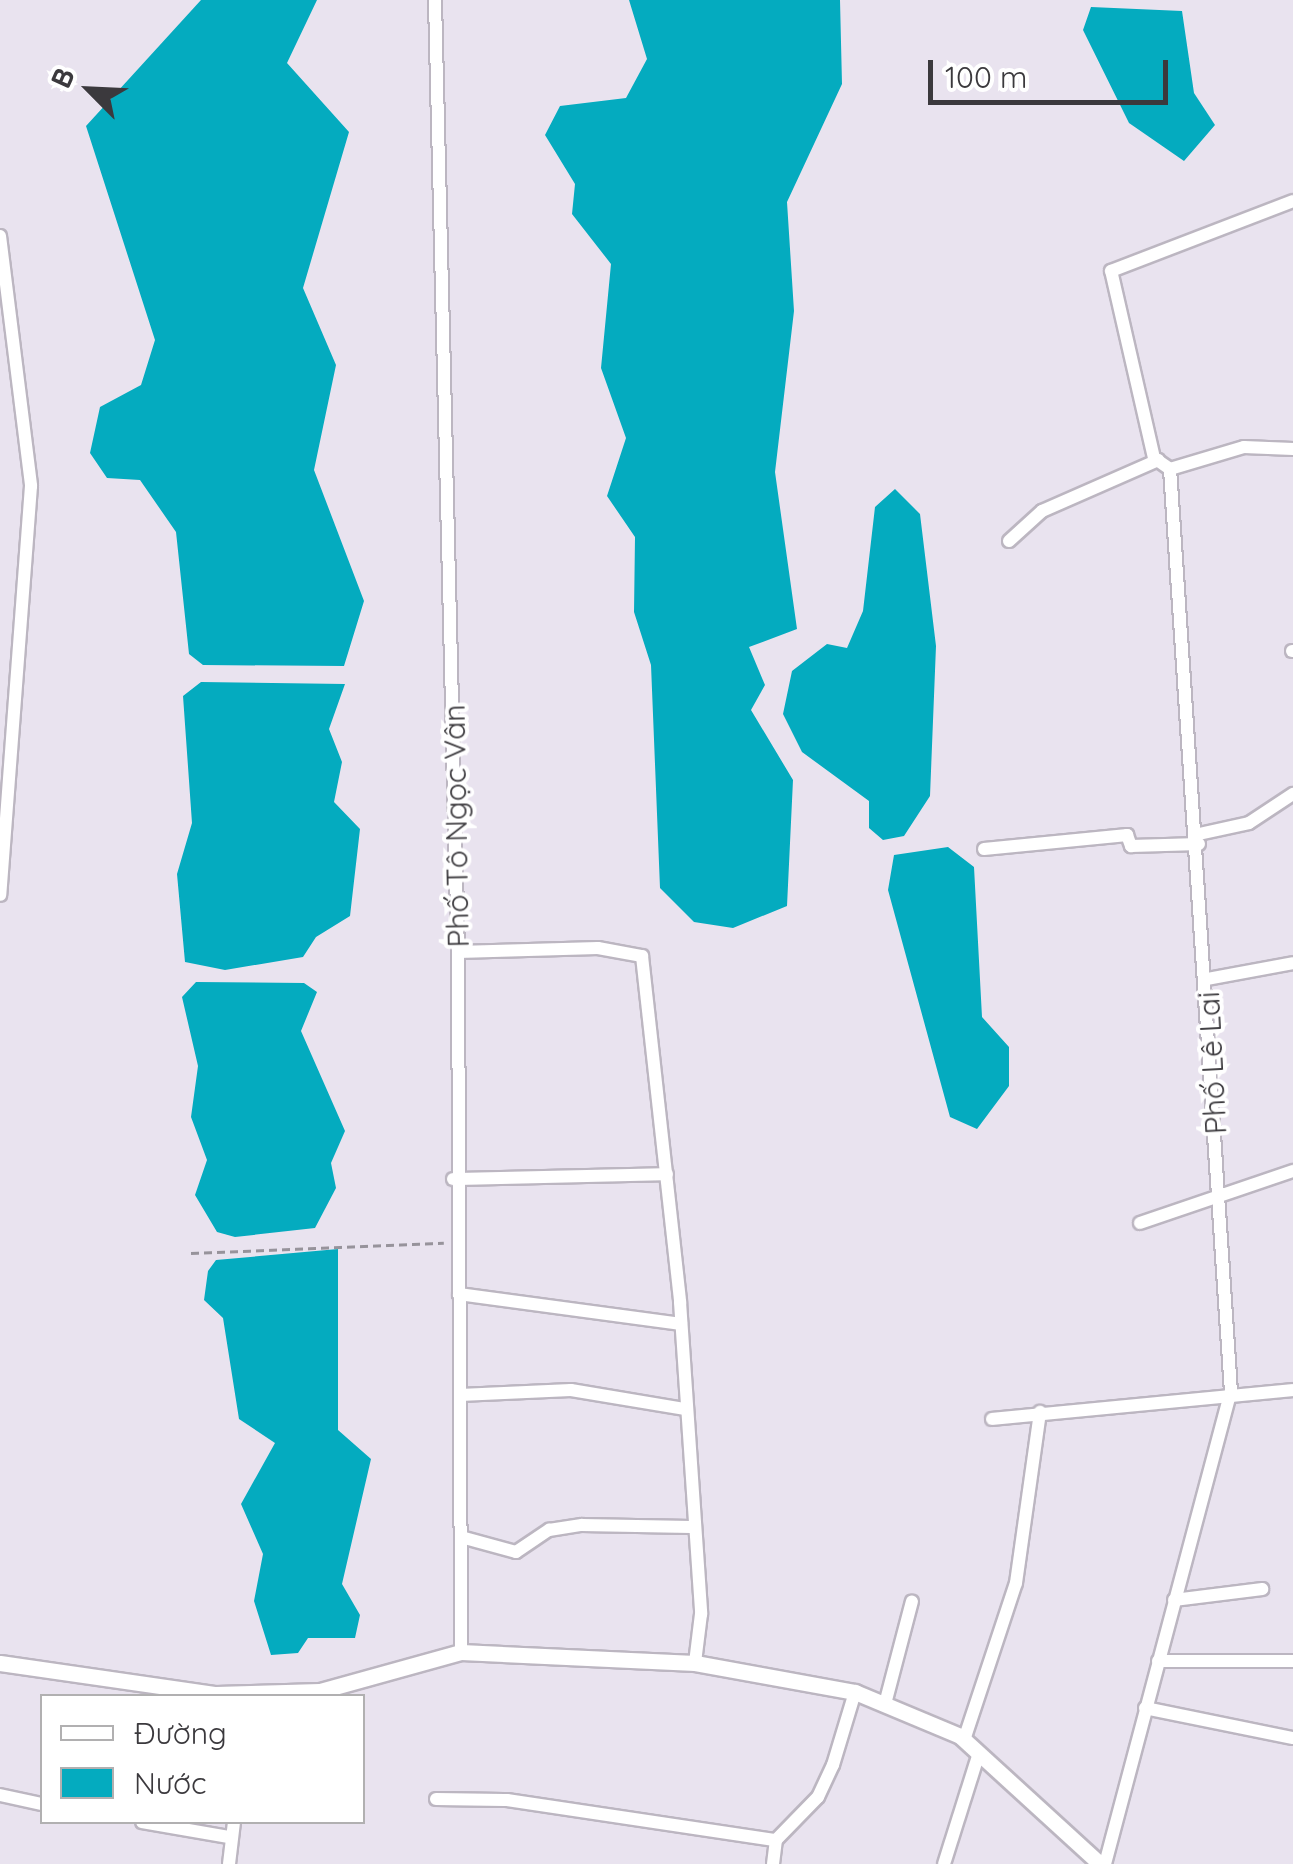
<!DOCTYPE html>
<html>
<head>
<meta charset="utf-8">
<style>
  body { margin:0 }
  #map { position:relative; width:1293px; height:1864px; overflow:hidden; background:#e9e3ef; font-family:Quicksand,sans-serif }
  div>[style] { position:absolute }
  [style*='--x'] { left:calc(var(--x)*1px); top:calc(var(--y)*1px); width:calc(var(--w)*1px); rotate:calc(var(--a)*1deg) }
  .water>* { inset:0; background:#04abbf }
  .path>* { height:2.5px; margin-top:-1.25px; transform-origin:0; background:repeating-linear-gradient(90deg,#97939b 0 8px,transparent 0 13px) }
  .roads { filter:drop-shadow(2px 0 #bcb6c1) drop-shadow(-2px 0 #bcb6c1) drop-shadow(0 2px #bcb6c1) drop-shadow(0 -2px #bcb6c1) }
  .minor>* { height:12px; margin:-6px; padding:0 6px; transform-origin:6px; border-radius:6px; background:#fff }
  .tertiary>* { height:15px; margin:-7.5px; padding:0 7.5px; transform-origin:7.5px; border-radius:7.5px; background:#fff }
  span { translate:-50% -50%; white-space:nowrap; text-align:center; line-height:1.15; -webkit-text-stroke:8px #fff; paint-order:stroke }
  .street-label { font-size:30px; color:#3b393d }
  .legend { position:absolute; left:40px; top:1694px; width:325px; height:130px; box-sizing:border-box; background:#fff; border:2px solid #b1b0b1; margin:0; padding:12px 18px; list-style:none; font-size:30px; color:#3b393d }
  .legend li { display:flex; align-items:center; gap:20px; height:50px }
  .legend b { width:50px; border:2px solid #b1b0b1 }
  .north { position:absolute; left:40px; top:40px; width:100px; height:100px; -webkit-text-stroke:8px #fff; paint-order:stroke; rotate:294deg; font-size:28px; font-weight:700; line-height:40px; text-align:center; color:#3b393d }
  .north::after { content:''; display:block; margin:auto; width:35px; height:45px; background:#3b393d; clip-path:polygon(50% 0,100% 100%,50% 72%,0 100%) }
  .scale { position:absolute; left:928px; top:60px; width:240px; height:45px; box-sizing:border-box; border:5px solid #3b393d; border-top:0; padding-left:12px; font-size:30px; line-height:35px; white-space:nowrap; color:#3b393d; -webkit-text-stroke:8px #fff; paint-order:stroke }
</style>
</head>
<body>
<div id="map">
  <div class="water">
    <div style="clip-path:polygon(201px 0,317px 0,287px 63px,349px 132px,303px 288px,336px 365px,314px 470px,364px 601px,344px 666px,203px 665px,189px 654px,176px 532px,140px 480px,107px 478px,90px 453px,100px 407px,141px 385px,155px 340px,86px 126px)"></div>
    <div style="clip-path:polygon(629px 0,840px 0,842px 84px,787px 202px,794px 311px,775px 472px,797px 629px,749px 647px,765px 685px,751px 710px,793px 780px,787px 906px,733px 928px,694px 922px,660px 888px,651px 665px,634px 612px,635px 537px,607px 496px,626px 438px,601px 368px,611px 264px,572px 214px,575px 184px,545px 135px,560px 106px,626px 98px,647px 59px)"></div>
    <div style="clip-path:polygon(1091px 7px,1182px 11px,1194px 93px,1215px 125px,1184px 161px,1129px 123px,1083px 30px)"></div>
    <div style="clip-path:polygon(895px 489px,920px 514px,936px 646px,930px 796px,904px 836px,883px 840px,869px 828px,869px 801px,802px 752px,783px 714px,792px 671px,827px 644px,847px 648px,863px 611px,875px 507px)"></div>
    <div style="clip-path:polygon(201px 682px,345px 684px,329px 729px,342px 762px,334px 802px,360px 829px,350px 916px,316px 937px,303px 957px,225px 970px,185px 962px,177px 874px,192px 823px,183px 696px)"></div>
    <div style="clip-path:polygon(948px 847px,974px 867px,982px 1017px,1009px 1047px,1009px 1086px,977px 1129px,950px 1117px,888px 890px,894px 855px)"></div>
    <div style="clip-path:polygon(196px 982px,304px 983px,317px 992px,301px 1031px,345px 1131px,331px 1163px,336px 1188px,315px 1228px,235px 1237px,217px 1232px,195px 1195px,207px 1160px,191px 1117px,198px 1066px,182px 997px)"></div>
    <div style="clip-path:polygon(338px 1249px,338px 1430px,371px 1459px,342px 1584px,360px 1615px,355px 1638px,308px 1638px,298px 1653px,271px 1655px,254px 1601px,263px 1554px,241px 1504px,275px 1443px,239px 1419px,223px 1318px,204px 1300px,208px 1271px,216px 1260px)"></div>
  </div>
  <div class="path">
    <div style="--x:191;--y:1253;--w:253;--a:-2.3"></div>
  </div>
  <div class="roads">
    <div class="minor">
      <div style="--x:435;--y:0;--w:952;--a:88.62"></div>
      <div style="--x:458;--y:952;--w:700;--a:89.75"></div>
      <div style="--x:0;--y:236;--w:252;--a:82.9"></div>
      <div style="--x:31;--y:486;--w:410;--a:94.3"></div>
      <div style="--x:1170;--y:469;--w:77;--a:-16.6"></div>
      <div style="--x:1244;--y:447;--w:49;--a:2.3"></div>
      <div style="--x:1009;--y:541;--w:45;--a:-42.3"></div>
      <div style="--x:1042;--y:511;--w:127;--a:-23.7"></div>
      <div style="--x:1292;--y:651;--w:1;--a:0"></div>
      <div style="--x:1199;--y:834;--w:51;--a:-12.4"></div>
      <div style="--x:1249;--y:823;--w:53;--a:-33.4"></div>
      <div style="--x:984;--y:849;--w:144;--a:-5.6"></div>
      <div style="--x:1127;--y:835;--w:12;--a:70"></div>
      <div style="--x:1131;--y:846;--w:68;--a:-1.7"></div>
      <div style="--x:458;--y:952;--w:140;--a:-1.6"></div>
      <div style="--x:598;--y:948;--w:45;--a:10.3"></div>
      <div style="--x:642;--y:956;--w:348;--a:83.7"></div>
      <div style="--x:680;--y:1302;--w:313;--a:86.1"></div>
      <div style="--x:701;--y:1614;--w:49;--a:97"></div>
      <div style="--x:1207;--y:979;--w:87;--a:-10.5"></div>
      <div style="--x:453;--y:1179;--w:214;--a:-1.3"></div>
      <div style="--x:1140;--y:1223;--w:162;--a:-18.8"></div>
      <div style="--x:459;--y:1294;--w:224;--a:7.7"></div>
      <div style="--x:460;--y:1395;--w:111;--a:-2.6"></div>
      <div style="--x:571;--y:1390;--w:116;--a:9.5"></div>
      <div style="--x:992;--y:1419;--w:302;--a:-5.5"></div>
      <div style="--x:461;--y:1537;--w:57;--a:15.3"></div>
      <div style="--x:516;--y:1552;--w:40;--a:-34"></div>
      <div style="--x:549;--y:1530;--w:33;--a:-9"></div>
      <div style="--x:582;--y:1525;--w:109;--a:1.1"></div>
      <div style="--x:1174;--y:1600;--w:89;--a:-7.1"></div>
      <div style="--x:1158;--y:1661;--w:135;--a:0"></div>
      <div style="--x:885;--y:1704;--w:106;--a:-75.3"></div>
      <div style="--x:1145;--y:1708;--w:151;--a:11.5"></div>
      <div style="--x:964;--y:1740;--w:165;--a:-71.7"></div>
      <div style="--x:1016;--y:1583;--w:173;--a:-82"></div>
      <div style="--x:0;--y:1795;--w:43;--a:12.1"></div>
      <div style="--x:436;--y:1799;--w:71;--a:0.8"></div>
      <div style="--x:507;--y:1800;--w:272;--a:8.5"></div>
      <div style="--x:142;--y:1822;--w:88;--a:9.8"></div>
      <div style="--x:229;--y:1864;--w:42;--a:-83.2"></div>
      <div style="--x:773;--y:1864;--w:24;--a:-83"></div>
      <div style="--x:776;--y:1840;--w:60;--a:-45.7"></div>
      <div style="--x:818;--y:1797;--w:35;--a:-65"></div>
      <div style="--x:833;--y:1765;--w:76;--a:-73.2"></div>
      <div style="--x:944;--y:1864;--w:116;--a:-72.5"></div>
      <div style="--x:1105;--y:1864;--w:489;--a:-75.1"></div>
      <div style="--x:1231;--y:1392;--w:925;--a:-93.78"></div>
      <div style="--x:1170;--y:469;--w:19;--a:-145"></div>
      <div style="--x:1154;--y:458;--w:192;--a:-102.9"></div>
      <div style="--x:1111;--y:271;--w:195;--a:-21"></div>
    </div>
    <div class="tertiary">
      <div style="--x:0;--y:1663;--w:218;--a:8.2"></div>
      <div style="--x:216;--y:1694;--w:104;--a:-1.7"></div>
      <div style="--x:320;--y:1691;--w:146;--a:-15.5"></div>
      <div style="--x:461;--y:1652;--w:234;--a:2.7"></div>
      <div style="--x:695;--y:1663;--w:163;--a:10.3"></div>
      <div style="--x:855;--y:1692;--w:114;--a:22.7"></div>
      <div style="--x:960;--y:1736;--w:190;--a:42.4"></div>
    </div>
  </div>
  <div class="street-label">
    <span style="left:456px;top:826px;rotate:-91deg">Phố Tô Ngọc Vân</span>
    <span style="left:1212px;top:1063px;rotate:-93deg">Phố Lê Lai</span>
  </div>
  <ul class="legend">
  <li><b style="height:12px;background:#fff"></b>Đường</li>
  <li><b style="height:28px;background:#04abbf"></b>Nước</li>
  </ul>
  <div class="north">B</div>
  <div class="scale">100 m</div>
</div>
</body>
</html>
